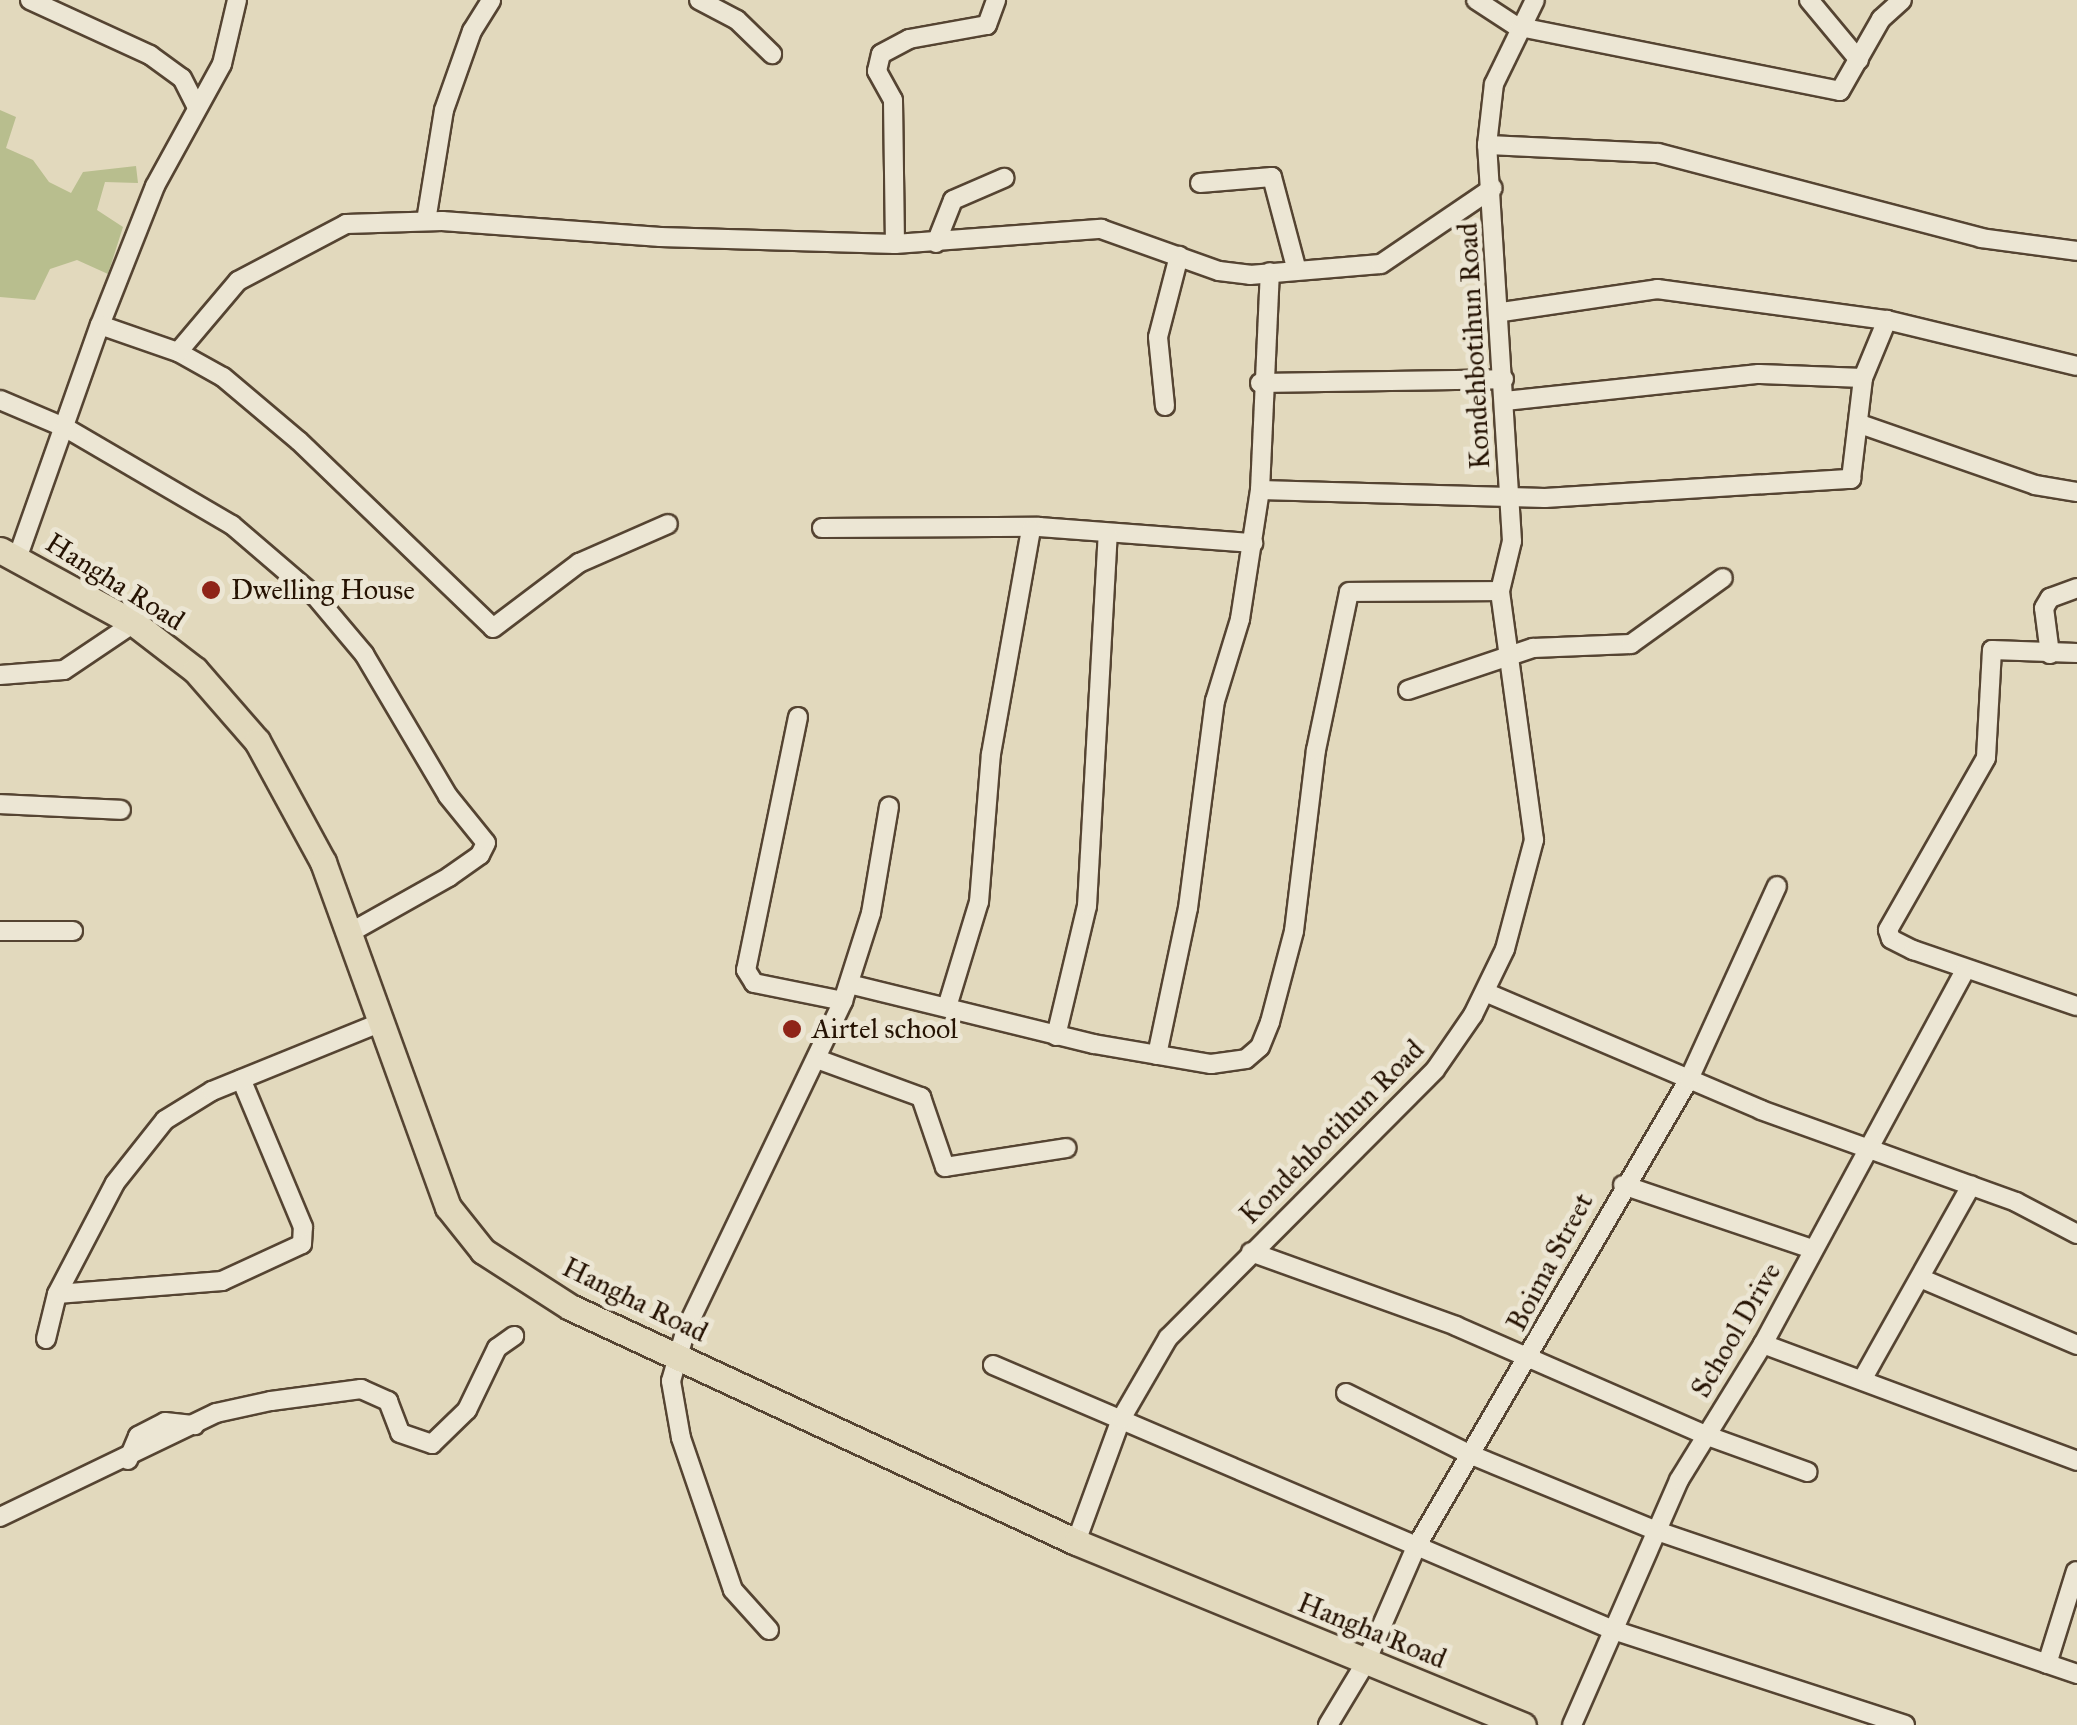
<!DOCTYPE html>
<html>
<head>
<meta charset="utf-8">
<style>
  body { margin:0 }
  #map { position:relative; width:2077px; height:1725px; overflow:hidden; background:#e2d9bd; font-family:"IM FELL Great Primer",serif }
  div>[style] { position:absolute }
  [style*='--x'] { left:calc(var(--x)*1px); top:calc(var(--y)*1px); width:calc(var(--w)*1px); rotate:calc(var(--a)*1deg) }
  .green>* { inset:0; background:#b8be8e }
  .roads { filter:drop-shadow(2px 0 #554432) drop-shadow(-2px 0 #554432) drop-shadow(0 2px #554432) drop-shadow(0 -2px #554432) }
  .minor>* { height:18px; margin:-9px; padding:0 9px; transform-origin:9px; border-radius:9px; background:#ece6d4 }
  .highway>* { height:25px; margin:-12.5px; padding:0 12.5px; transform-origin:12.5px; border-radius:12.5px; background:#e2d9bd }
  .dots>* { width:28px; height:28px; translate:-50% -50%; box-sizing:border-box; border:5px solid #ece6d4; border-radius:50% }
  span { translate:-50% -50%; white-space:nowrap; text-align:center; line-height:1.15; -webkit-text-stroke:10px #ece6d4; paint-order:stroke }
  .street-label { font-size:28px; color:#261303 }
  .poi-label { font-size:28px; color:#261303 }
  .left { translate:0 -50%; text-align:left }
</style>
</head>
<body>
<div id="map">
  <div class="green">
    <div style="clip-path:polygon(0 110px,16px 117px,6px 148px,33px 160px,49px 182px,71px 193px,83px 172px,136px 166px,138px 183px,105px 182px,97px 210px,123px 227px,108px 274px,77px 260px,50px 269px,35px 300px,0 297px)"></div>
  </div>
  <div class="roads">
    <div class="minor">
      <div style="--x:30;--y:0;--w:132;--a:24.6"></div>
      <div style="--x:150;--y:55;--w:39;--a:36"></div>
      <div style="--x:182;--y:78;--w:31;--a:63"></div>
      <div style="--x:699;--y:0;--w:43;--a:27.8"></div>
      <div style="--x:737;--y:20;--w:49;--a:44.2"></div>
      <div style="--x:1476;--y:0;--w:51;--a:33.1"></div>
      <div style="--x:1809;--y:0;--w:78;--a:50.2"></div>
      <div style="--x:1520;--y:27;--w:326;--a:11.3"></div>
      <div style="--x:1840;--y:91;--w:83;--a:-60.3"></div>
      <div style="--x:1881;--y:19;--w:28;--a:-42"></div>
      <div style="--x:1487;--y:145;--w:171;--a:2.7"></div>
      <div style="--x:1658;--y:153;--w:334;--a:14.7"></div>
      <div style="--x:1981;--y:238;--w:97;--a:7.7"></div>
      <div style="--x:1200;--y:183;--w:72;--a:-4.8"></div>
      <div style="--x:1272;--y:177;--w:93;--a:75.1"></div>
      <div style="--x:426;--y:221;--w:112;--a:-80.8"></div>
      <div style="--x:444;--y:110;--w:84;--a:-70.5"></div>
      <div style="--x:472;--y:31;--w:36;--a:-58"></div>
      <div style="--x:936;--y:243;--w:46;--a:-68.4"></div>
      <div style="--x:953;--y:200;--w:56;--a:-23.3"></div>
      <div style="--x:895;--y:244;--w:144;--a:-90.8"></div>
      <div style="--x:893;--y:100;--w:33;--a:-119"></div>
      <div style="--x:877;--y:71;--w:17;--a:-77"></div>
      <div style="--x:881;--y:54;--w:32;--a:-28"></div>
      <div style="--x:909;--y:39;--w:79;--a:-10.2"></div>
      <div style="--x:987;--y:25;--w:27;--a:-70"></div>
      <div style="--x:1502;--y:312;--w:157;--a:-8.4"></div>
      <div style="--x:1657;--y:289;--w:232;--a:7.7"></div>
      <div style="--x:1887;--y:320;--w:195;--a:13.6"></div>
      <div style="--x:100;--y:325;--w:149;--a:-68.4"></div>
      <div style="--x:155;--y:186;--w:139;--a:-61.2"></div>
      <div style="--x:222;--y:64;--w:66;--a:-76.8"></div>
      <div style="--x:178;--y:352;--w:51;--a:29.1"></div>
      <div style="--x:223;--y:377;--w:99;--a:40.1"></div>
      <div style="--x:299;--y:441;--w:269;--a:43.9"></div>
      <div style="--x:493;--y:628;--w:108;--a:-37.1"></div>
      <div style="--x:579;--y:563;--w:97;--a:-23.7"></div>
      <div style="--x:1260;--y:383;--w:244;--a:-0.9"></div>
      <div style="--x:0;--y:400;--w:72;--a:23"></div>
      <div style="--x:66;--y:428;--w:192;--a:30.3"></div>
      <div style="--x:232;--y:525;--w:111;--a:40.6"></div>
      <div style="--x:316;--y:597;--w:75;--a:49.9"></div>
      <div style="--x:364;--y:654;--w:165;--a:59.4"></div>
      <div style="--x:448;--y:796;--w:60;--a:51"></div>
      <div style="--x:486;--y:843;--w:13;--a:117"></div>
      <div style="--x:480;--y:855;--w:38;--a:145"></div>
      <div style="--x:449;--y:877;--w:112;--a:150.7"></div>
      <div style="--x:1505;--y:401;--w:255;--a:-6.1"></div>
      <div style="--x:1759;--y:374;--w:104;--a:2.2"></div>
      <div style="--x:1165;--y:406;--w:69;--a:-95.8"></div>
      <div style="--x:1158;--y:337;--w:84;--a:-75.5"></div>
      <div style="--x:1860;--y:424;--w:185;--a:19.2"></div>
      <div style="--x:2035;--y:485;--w:43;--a:9.5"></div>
      <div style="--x:1260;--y:490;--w:285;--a:1.6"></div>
      <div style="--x:1545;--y:498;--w:307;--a:-3.6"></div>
      <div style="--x:1851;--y:479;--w:102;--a:-83.2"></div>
      <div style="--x:1863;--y:378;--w:63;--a:-67.5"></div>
      <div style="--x:822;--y:528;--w:217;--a:-0.3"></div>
      <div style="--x:1039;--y:527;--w:215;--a:4.3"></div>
      <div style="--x:18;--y:556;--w:245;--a:-70.5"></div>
      <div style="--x:100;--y:325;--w:83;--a:19.1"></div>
      <div style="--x:178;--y:352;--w:93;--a:-49.8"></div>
      <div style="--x:238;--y:281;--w:122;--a:-27.8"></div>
      <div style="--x:346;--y:224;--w:96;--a:-1.8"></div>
      <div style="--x:442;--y:221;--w:219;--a:4.2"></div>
      <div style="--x:660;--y:237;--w:235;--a:1.7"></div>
      <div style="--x:895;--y:244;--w:207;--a:-4.2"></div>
      <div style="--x:1101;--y:229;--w:125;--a:19.6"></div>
      <div style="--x:1219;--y:271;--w:31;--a:7"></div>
      <div style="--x:1250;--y:275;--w:131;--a:-4.8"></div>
      <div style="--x:1381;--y:264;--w:135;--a:-34.2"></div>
      <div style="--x:2077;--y:653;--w:85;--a:-178"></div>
      <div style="--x:1992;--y:650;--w:108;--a:93.2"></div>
      <div style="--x:1986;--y:758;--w:198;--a:119.7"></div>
      <div style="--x:1888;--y:930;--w:9;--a:72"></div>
      <div style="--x:1891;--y:939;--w:25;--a:27"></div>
      <div style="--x:1913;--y:950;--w:173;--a:18.9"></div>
      <div style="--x:2050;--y:654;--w:46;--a:-97.4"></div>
      <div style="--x:2044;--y:608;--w:12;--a:-59"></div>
      <div style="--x:2050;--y:598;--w:29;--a:-20"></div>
      <div style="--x:0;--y:675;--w:64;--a:-4.5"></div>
      <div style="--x:64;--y:670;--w:84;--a:-33.9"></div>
      <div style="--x:1408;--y:690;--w:132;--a:-18.6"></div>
      <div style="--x:1533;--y:648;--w:98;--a:-2.3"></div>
      <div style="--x:1631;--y:644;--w:113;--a:-35.7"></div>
      <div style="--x:798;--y:717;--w:258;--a:101.6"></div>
      <div style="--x:746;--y:970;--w:15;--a:58"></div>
      <div style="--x:754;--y:983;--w:91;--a:11.4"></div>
      <div style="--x:0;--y:804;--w:121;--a:2.8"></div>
      <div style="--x:0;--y:931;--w:73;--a:0"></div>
      <div style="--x:849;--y:984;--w:252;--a:13.8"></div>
      <div style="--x:1094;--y:1044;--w:119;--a:9.7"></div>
      <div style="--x:1211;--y:1064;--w:35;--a:-8"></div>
      <div style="--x:1246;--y:1059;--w:18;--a:-41"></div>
      <div style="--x:1260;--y:1047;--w:27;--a:-68"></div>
      <div style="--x:1270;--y:1022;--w:94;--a:-75.2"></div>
      <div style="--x:1294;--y:931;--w:182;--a:-83.1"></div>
      <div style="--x:1316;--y:750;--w:161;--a:-78.2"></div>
      <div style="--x:1349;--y:592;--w:151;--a:-0.4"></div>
      <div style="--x:1485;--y:992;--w:300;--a:23.1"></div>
      <div style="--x:1761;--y:1110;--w:271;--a:19.8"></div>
      <div style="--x:2016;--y:1202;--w:69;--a:27.7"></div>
      <div style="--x:947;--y:1007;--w:110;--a:-73.1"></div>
      <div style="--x:979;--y:902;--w:148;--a:-85.4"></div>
      <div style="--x:991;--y:754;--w:228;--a:-79.9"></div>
      <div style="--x:1056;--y:1036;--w:134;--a:-76.6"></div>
      <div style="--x:1087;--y:906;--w:373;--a:-86.8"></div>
      <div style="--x:1157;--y:1055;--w:150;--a:-78.1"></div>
      <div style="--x:1188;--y:908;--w:209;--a:-82.6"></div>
      <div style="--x:1215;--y:701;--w:86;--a:-73"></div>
      <div style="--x:1240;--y:619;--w:131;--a:-81.2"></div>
      <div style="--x:1260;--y:490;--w:218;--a:-87.4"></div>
      <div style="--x:817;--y:1059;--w:111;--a:20.1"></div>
      <div style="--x:921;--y:1097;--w:74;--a:71.1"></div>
      <div style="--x:945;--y:1167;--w:123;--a:-8.9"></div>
      <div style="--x:1623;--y:1185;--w:200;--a:18.7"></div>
      <div style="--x:1251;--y:1252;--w:218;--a:19.8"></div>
      <div style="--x:1456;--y:1326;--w:272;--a:23.6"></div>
      <div style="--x:1705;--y:1435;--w:109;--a:19.8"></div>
      <div style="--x:1920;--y:1278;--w:171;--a:23.1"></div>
      <div style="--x:57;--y:1294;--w:166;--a:-4.5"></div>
      <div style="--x:222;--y:1281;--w:88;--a:-24.8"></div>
      <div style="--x:302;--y:1244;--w:17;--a:-87"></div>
      <div style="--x:303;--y:1227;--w:160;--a:-112.7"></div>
      <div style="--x:46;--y:1339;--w:46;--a:-76.3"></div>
      <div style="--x:57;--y:1294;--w:125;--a:-62.4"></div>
      <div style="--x:115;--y:1183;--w:80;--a:-51.6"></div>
      <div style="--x:165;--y:1120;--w:55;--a:-31.7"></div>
      <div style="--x:212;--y:1091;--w:183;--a:-22.1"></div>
      <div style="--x:1763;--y:1344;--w:335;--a:20.4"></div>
      <div style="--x:993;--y:1365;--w:674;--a:23.14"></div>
      <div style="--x:1613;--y:1630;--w:307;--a:18"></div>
      <div style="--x:1862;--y:1380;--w:223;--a:-60.7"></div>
      <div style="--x:1346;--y:1393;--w:137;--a:26.4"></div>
      <div style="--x:1469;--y:1454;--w:203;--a:22.3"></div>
      <div style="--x:1657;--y:1531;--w:444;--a:18.8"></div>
      <div style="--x:128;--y:1460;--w:26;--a:-67"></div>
      <div style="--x:138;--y:1436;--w:30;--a:-27"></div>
      <div style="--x:165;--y:1422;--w:30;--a:6"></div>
      <div style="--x:0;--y:1517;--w:240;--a:-25.7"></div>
      <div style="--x:216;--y:1413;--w:56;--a:-12.3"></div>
      <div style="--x:271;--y:1401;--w:91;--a:-7.6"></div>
      <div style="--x:361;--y:1389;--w:30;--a:24"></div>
      <div style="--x:388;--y:1401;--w:34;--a:69"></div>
      <div style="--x:400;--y:1433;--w:34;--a:19"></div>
      <div style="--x:432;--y:1444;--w:49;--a:-44.2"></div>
      <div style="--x:467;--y:1410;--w:69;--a:-64.2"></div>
      <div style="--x:497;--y:1348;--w:21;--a:-35"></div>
      <div style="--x:1076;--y:1542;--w:131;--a:-69.9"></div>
      <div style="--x:1121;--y:1419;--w:94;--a:-59.9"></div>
      <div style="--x:1168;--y:1338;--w:378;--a:-45.1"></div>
      <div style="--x:1435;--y:1070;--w:67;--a:-55.4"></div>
      <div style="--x:1473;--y:1015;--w:73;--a:-64.1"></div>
      <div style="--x:1505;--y:949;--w:113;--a:-75.1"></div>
      <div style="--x:1534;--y:840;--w:251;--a:-97.8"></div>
      <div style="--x:1500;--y:591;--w:51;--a:-76.5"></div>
      <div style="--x:1512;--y:541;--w:397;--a:-93.6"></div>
      <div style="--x:1487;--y:145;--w:61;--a:-83.5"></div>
      <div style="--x:1494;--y:84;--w:93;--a:-64"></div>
      <div style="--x:769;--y:1630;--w:54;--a:-132"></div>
      <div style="--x:733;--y:1590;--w:161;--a:-108.9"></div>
      <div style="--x:681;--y:1438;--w:58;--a:-100"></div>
      <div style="--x:671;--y:1381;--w:54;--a:-73.9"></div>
      <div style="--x:686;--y:1329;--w:364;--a:-64.4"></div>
      <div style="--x:843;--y:1001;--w:92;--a:-72.3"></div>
      <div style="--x:871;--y:913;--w:108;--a:-80.4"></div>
      <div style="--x:2047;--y:1664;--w:97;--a:-72.7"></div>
      <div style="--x:1328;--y:1725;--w:74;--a:-58.9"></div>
      <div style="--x:1366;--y:1662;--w:125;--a:-66.5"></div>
      <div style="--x:1416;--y:1547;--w:542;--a:-59.74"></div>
      <div style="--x:1689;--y:1079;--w:212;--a:-65.5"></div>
      <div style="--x:1572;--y:1725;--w:267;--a:-66.4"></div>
      <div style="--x:1679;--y:1480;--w:160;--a:-58.3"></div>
      <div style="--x:1763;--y:1344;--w:424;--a:-61.6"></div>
    </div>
    <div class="highway">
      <div style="--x:0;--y:550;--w:153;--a:28.6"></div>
      <div style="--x:134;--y:623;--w:77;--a:37.6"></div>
      <div style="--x:195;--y:670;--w:94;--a:48.9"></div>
      <div style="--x:257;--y:741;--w:138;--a:61.4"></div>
      <div style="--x:323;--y:862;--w:367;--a:70.1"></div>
      <div style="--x:448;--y:1207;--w:56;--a:51.5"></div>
      <div style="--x:483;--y:1251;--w:103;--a:32.8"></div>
      <div style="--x:570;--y:1307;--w:558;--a:24.91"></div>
      <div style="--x:1076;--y:1542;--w:483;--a:22.3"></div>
    </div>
  </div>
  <div class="dots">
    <div style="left:211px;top:590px;background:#8f2418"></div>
    <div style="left:792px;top:1029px;background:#8f2418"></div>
  </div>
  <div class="street-label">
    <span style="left:1474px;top:346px;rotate:-93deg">Kondehbotihun Road</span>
    <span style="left:115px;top:582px;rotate:32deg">Hangha Road</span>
    <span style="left:1332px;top:1132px;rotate:-45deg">Kondehbotihun Road</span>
    <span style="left:1550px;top:1262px;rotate:-62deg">Boima Street</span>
    <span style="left:635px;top:1300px;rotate:26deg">Hangha Road</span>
    <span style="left:1736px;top:1330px;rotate:-60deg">School Drive</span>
    <span style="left:1372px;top:1631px;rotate:22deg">Hangha Road</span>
  </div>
  <div class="poi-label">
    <span class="left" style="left:231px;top:590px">Dwelling House</span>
    <span class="left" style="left:812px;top:1029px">Airtel school</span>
  </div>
</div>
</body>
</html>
